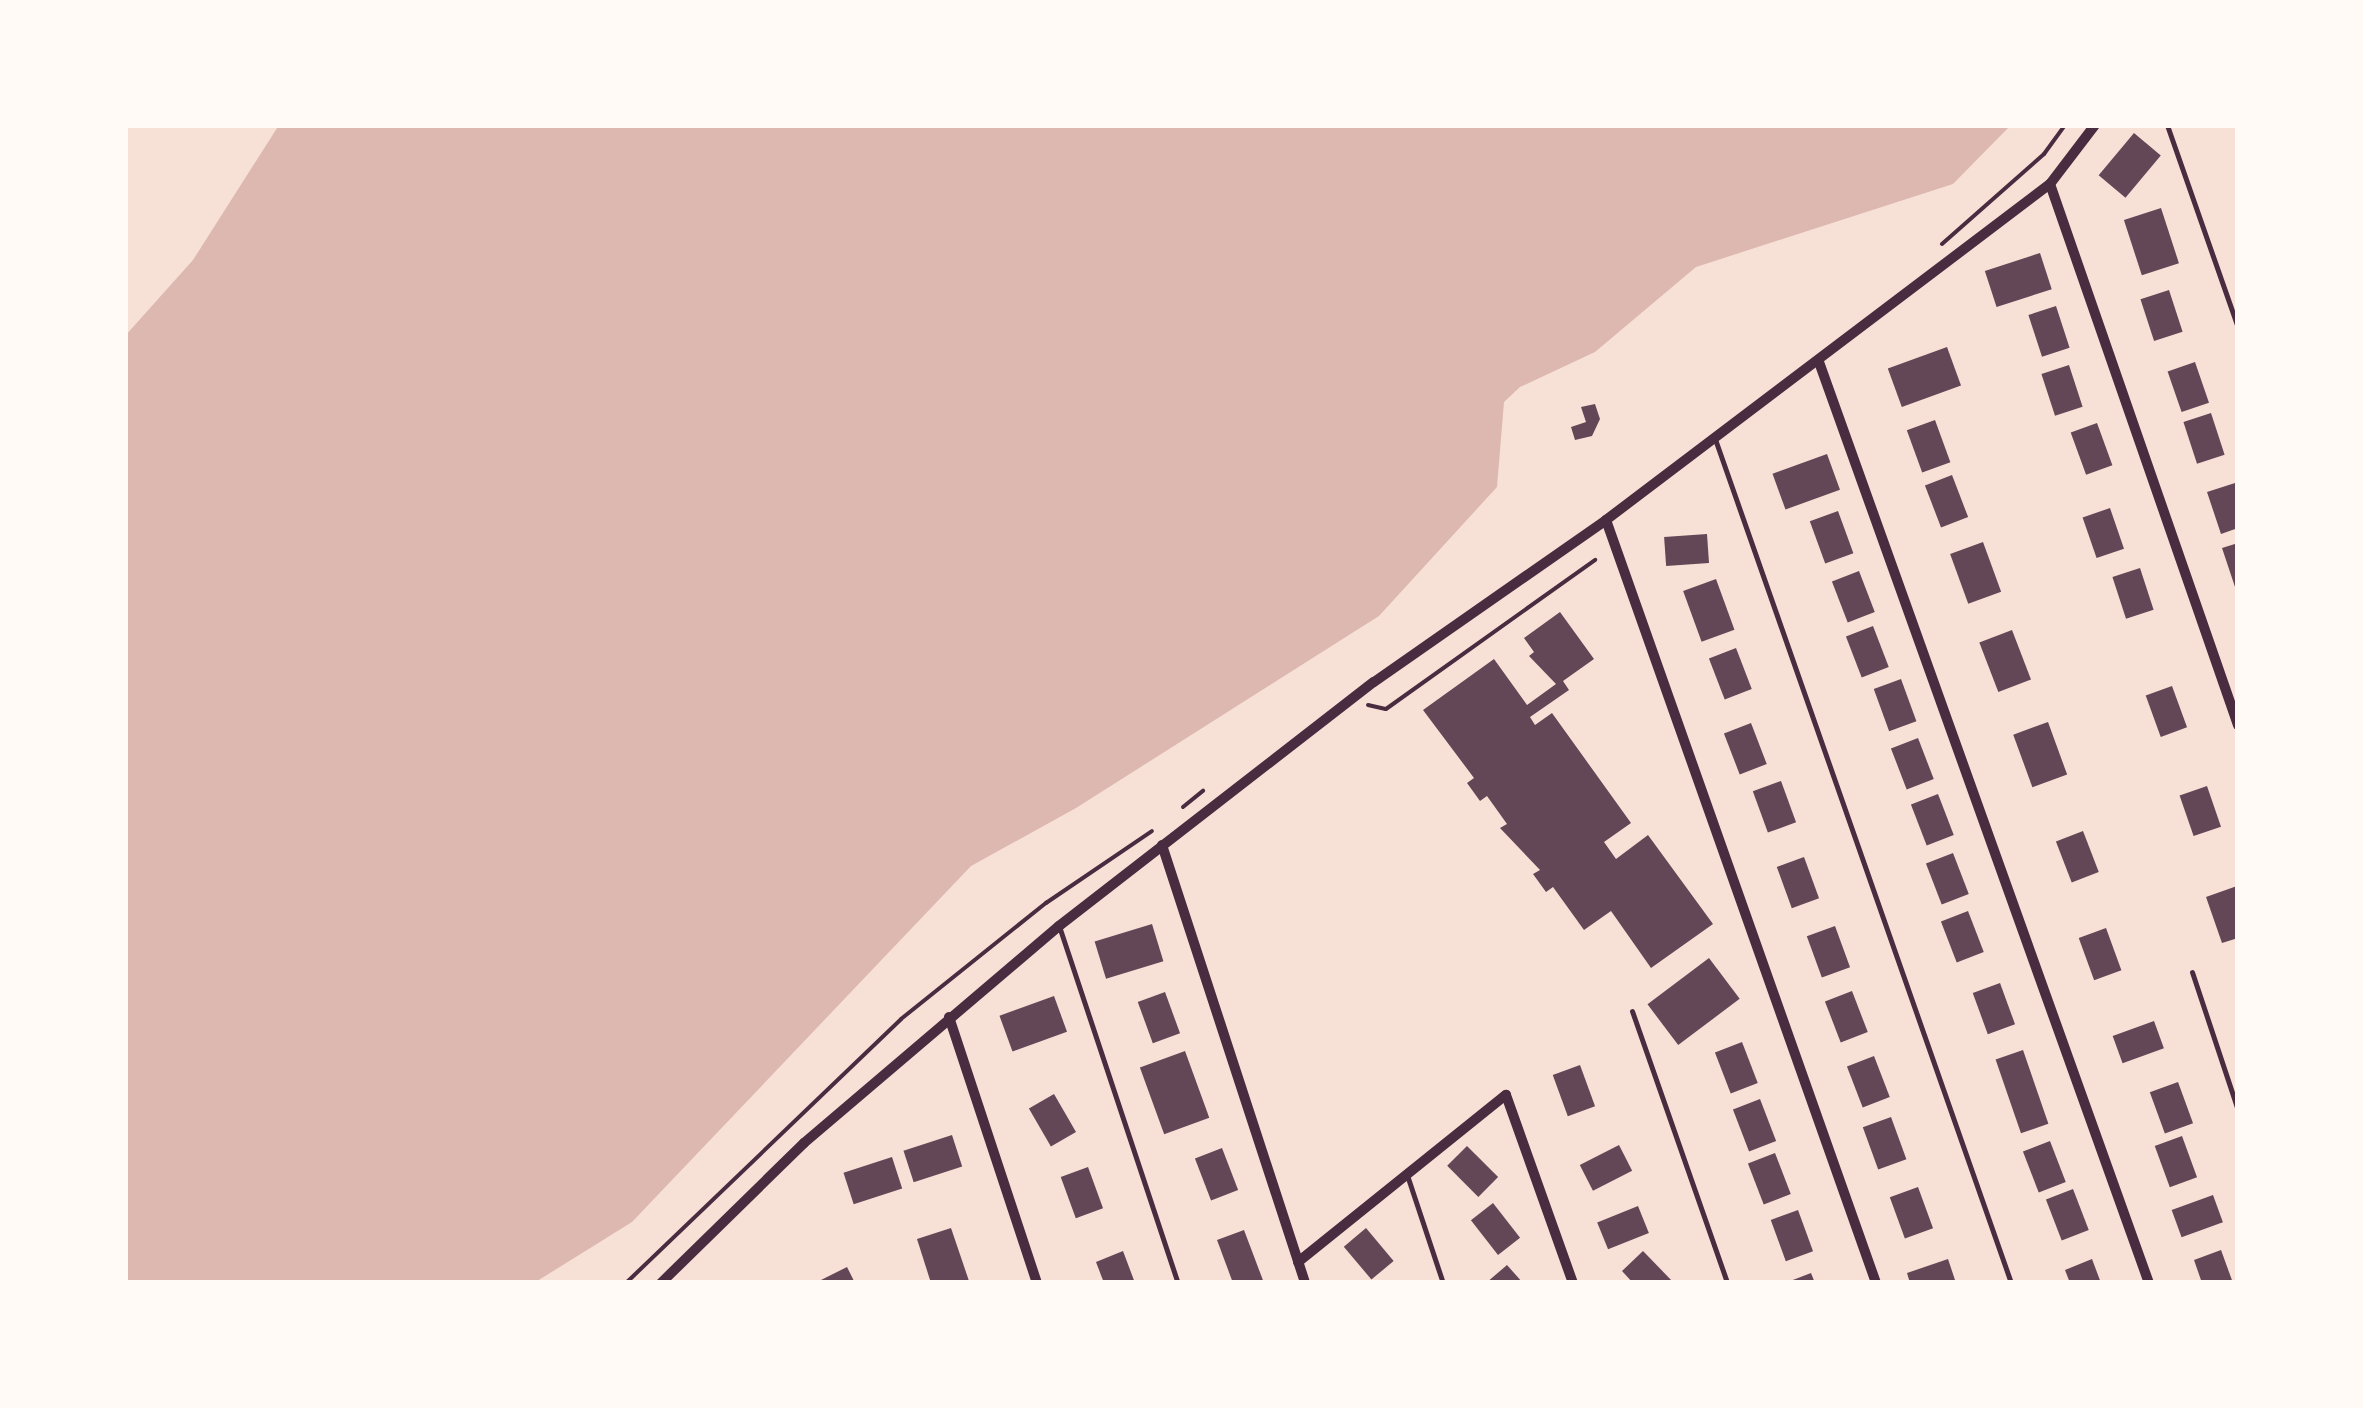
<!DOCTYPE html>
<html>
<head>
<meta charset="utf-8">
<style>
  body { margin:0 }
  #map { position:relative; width:2363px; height:1408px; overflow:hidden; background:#f7e1d7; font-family:"Roboto Condensed",sans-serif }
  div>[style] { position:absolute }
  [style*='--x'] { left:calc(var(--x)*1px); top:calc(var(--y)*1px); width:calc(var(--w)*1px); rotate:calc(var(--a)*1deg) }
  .water>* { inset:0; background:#dcb8b0 }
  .building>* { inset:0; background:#644757; transform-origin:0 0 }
  .path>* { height:4px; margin:-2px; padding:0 2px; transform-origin:2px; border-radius:2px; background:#4a2c40 }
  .service>* { height:5px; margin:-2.5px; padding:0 2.5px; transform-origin:2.5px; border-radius:2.5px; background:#4a2c40 }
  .minor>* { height:10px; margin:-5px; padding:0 5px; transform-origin:5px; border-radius:5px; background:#4a2c40 }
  span { translate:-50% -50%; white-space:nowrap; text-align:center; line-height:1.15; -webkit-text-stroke:8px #fffaf5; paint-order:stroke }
  .frame { position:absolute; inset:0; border:128px solid #fffaf5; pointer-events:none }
</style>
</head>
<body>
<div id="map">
  <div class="water">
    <div style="clip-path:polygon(279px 125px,2011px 125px,1953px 184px,1696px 267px,1595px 352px,1520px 387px,1504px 402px,1497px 487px,1379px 616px,1076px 808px,971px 866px,632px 1222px,534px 1283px,125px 1283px,125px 336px,193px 260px)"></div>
  </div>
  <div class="building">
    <div style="left:2134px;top:133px;width:35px;height:55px;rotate:40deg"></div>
    <div style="left:2161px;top:208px;width:58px;height:39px;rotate:72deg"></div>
    <div style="left:2040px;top:253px;width:38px;height:58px;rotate:72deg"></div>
    <div style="left:2169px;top:290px;width:44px;height:30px;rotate:72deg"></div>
    <div style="left:2056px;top:306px;width:44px;height:29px;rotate:72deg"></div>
    <div style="left:1947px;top:347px;width:41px;height:63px;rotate:70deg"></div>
    <div style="left:2195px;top:362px;width:43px;height:29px;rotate:71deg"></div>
    <div style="left:2069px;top:365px;width:44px;height:29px;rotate:72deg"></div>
    <div style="clip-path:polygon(1595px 404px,1600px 419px,1592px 436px,1575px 440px,1571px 427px,1586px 422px,1581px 407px)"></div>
    <div style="left:2211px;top:413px;width:44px;height:29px;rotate:72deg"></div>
    <div style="left:1935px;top:420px;width:45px;height:30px;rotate:70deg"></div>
    <div style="left:2097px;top:423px;width:45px;height:28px;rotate:70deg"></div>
    <div style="left:1827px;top:454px;width:38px;height:58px;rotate:70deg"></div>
    <div style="left:1952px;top:475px;width:45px;height:29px;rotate:69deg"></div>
    <div style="clip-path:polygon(2235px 483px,2238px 528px,2221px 534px,2207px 492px)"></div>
    <div style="left:2110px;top:508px;width:43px;height:29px;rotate:71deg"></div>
    <div style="left:1838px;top:511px;width:45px;height:30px;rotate:70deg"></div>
    <div style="left:1707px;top:534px;width:29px;height:43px;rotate:86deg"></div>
    <div style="left:1983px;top:542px;width:53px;height:35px;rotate:70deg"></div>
    <div style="clip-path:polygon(2238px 543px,2238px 593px,2237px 593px,2222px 548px)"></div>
    <div style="left:2140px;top:568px;width:44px;height:29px;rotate:72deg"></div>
    <div style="left:1859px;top:571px;width:44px;height:29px;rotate:69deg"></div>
    <div style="left:1716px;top:579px;width:54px;height:35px;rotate:70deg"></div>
    <div style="clip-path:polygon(1560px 612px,1594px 659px,1563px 681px,1569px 690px,1530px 717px,1535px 725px,1552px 713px,1631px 823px,1604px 842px,1616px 859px,1648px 835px,1713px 924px,1651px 968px,1611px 911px,1584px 930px,1553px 887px,1546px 892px,1533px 874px,1540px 870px,1500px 828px,1507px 824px,1487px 796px,1480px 801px,1467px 783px,1474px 778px,1423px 710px,1494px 659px,1527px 705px,1556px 684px,1529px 656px,1534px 652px,1524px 638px)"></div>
    <div style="left:1873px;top:626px;width:44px;height:29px;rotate:69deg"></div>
    <div style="left:2012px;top:630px;width:53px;height:35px;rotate:69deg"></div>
    <div style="left:1736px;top:648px;width:44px;height:29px;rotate:69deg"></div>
    <div style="left:1901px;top:679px;width:45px;height:29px;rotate:70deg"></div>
    <div style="left:2172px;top:686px;width:44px;height:28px;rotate:70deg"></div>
    <div style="left:2048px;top:722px;width:56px;height:37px;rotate:70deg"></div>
    <div style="left:1751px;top:723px;width:44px;height:29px;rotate:69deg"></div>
    <div style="left:1918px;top:738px;width:44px;height:29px;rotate:69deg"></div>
    <div style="left:1781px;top:781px;width:44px;height:30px;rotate:70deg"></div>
    <div style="left:2207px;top:786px;width:43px;height:29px;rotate:71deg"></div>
    <div style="left:1938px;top:794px;width:44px;height:29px;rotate:69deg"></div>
    <div style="left:2083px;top:831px;width:44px;height:29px;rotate:69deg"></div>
    <div style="left:1953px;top:853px;width:44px;height:29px;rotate:69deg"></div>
    <div style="left:1804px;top:857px;width:44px;height:29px;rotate:70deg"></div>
    <div style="clip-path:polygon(2237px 886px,2238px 938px,2222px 943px,2206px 897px)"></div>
    <div style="left:1968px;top:911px;width:44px;height:29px;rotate:69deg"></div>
    <div style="left:1152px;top:924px;width:39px;height:60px;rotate:73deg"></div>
    <div style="left:1835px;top:926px;width:44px;height:30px;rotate:70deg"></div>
    <div style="left:2106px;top:928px;width:45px;height:29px;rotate:70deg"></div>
    <div style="left:1709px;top:958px;width:51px;height:77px;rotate:53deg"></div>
    <div style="left:2000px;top:983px;width:44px;height:29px;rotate:70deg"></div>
    <div style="left:1852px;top:991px;width:44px;height:29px;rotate:69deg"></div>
    <div style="left:1165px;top:992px;width:44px;height:29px;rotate:70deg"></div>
    <div style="left:1054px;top:996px;width:38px;height:58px;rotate:70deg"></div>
    <div style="left:2154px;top:1021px;width:29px;height:44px;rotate:70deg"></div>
    <div style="left:1742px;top:1042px;width:44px;height:29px;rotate:69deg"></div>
    <div style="left:2023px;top:1050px;width:78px;height:29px;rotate:71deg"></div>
    <div style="left:1185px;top:1051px;width:71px;height:48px;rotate:70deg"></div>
    <div style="left:1874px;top:1056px;width:44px;height:29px;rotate:69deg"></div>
    <div style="left:1580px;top:1065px;width:44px;height:29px;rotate:70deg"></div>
    <div style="left:2178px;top:1082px;width:44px;height:30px;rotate:70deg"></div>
    <div style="left:1054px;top:1094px;width:44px;height:29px;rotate:60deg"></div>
    <div style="left:1760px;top:1099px;width:45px;height:29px;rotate:69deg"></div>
    <div style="left:1891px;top:1117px;width:45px;height:30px;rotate:70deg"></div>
    <div style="left:952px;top:1135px;width:33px;height:51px;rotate:72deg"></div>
    <div style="left:2182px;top:1136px;width:44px;height:29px;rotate:70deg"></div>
    <div style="left:2050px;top:1141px;width:44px;height:29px;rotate:69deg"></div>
    <div style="left:1619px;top:1145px;width:29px;height:44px;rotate:63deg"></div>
    <div style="left:1467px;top:1146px;width:44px;height:28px;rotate:45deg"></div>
    <div style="left:1222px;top:1148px;width:45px;height:29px;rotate:69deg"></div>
    <div style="left:1775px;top:1153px;width:44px;height:29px;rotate:69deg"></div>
    <div style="left:892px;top:1157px;width:33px;height:51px;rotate:72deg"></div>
    <div style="left:1088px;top:1167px;width:44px;height:29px;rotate:70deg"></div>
    <div style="left:1918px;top:1187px;width:44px;height:30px;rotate:70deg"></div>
    <div style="left:2073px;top:1189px;width:44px;height:29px;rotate:69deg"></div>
    <div style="left:2213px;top:1195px;width:29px;height:44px;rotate:70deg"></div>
    <div style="left:1493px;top:1203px;width:44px;height:28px;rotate:52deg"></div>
    <div style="left:1638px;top:1206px;width:29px;height:44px;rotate:68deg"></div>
    <div style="left:1798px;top:1210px;width:44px;height:29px;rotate:70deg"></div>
    <div style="clip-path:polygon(951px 1228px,969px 1281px,931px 1283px,917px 1239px)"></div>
    <div style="left:1366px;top:1228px;width:43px;height:29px;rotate:50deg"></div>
    <div style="clip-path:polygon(1244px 1230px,1264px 1283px,1233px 1283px,1217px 1240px)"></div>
    <div style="clip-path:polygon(2221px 1250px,2233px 1283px,2202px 1283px,2194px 1260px)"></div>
    <div style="clip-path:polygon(1123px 1251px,1135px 1283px,1104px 1283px,1096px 1262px)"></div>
    <div style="clip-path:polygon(1643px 1251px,1674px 1283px,1633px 1283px,1622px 1271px)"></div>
    <div style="clip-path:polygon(1948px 1259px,1956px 1283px,1910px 1283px,1907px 1273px)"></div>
    <div style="clip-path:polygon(2092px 1259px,2101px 1283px,2070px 1283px,2065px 1270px)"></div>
    <div style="clip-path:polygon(1507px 1265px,1523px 1283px,1486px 1283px)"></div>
    <div style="clip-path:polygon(847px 1267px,855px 1283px,815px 1283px)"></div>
    <div style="clip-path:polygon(1811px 1273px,1815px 1283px,1785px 1283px)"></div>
  </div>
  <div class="path">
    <div style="--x:1942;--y:244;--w:136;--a:-41.4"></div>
    <div style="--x:2044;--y:154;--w:36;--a:-54"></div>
    <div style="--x:1368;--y:705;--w:18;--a:13"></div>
    <div style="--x:1386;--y:709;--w:257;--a:-35.5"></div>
    <div style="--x:1183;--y:807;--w:26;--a:-39"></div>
    <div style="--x:626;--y:1283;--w:381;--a:-43.8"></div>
    <div style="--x:901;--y:1019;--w:186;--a:-38.7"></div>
    <div style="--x:1046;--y:903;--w:128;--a:-34.2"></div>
  </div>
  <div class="service">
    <div style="--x:2167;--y:125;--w:215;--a:70.7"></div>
    <div style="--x:1715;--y:439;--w:894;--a:70.67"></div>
    <div style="--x:1059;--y:926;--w:376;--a:71.6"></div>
    <div style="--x:2192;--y:972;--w:145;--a:71.6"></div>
    <div style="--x:1632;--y:1011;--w:288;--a:70.7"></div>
    <div style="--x:1408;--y:1178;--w:111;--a:71.6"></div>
  </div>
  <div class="minor">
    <div style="--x:2050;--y:184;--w:573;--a:70.84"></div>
    <div style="--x:1819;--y:362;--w:978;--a:70.29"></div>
    <div style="--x:1606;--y:520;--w:809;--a:70.51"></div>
    <div style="--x:1162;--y:845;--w:461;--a:71.9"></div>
    <div style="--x:949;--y:1017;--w:280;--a:71.7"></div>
    <div style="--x:1298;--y:1262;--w:267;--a:-38.8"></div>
    <div style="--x:1506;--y:1095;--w:200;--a:70.4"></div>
    <div style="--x:661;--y:1283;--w:200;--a:-44.4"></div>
    <div style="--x:804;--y:1143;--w:335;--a:-40.4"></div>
    <div style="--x:1059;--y:926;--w:398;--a:-37.8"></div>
    <div style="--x:1374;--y:682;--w:283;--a:-34.9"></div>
    <div style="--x:1606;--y:520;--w:557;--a:-37.12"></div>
    <div style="--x:2050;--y:184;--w:74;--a:-52.7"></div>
  </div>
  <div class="frame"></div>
</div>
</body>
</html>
